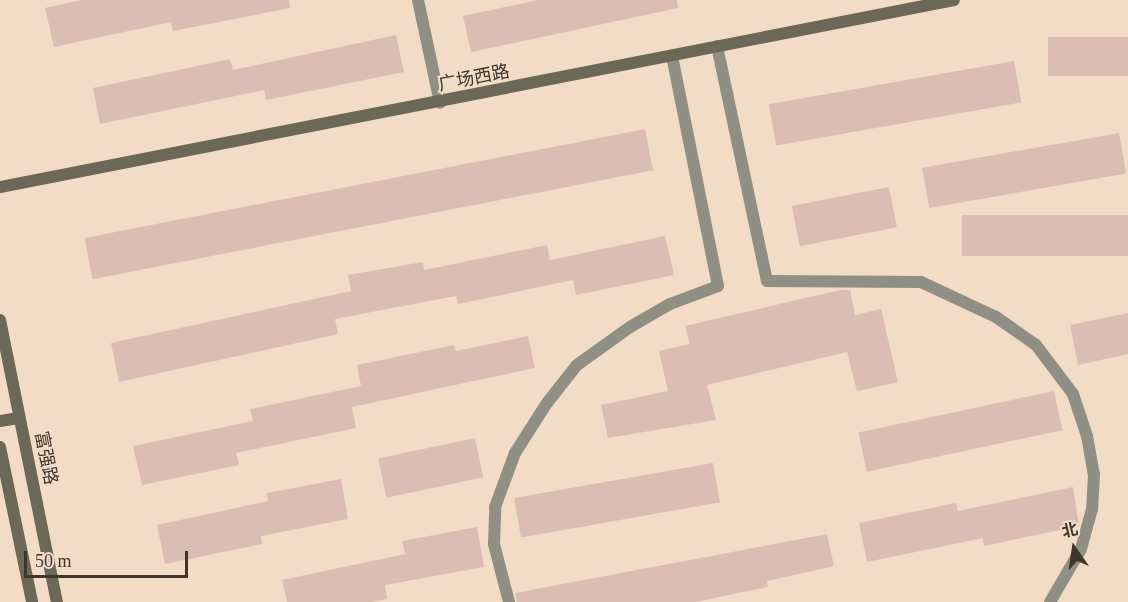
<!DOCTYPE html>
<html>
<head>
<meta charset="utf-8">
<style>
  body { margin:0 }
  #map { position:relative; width:1128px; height:602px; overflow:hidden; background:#f2dcc6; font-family:"Times New Roman","Noto Sans SC",serif }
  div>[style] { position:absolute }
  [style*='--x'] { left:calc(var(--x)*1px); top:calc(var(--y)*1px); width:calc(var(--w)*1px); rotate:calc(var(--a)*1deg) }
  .building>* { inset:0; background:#dcbdb4; transform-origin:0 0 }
  .street>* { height:12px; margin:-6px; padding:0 6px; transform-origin:6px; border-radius:6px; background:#908f83 }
  .secondary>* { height:12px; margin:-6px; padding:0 6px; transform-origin:6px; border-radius:6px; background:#6b6857 }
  span { translate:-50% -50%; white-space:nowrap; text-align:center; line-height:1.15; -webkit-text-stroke:4.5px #f2dcc6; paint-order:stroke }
  .street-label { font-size:18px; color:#3e352c }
  .north { position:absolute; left:1044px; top:518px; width:60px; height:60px; -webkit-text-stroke:4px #f2dcc6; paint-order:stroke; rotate:347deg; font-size:16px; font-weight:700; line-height:24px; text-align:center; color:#3e352c }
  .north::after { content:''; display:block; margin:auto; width:21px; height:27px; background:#3e352c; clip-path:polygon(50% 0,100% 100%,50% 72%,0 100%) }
  .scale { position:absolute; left:24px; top:551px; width:164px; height:27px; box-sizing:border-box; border:3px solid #3e352c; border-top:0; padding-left:8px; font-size:18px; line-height:21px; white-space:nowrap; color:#3e352c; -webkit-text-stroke:4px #f2dcc6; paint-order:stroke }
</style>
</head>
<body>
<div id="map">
  <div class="building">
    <div style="clip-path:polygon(81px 0,289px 0,290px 8px,173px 31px,171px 22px,54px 47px,45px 8px)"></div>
    <div style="clip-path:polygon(538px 0,677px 0,678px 8px,471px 52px,463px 16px)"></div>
    <div style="clip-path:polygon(396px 35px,404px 72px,266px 100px,264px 90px,100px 124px,93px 88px,230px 59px,233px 70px)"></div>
    <div style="left:1128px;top:37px;width:39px;height:80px;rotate:90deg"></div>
    <div style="left:1014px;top:61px;width:42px;height:249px;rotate:80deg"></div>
    <div style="left:645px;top:129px;width:42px;height:571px;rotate:79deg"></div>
    <div style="left:1119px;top:133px;width:41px;height:200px;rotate:80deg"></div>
    <div style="left:889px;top:187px;width:41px;height:99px;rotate:79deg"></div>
    <div style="left:1128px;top:215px;width:41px;height:166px;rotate:90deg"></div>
    <div style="clip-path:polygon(665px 236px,674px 275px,576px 295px,573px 280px,458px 304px,456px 296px,335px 319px,338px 334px,119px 382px,111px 343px,351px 291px,348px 275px,423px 262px,424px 270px,547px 245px,550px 260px)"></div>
    <div style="clip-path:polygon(840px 290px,850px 290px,855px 315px,881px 309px,898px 382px,857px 391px,847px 352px,707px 385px,716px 420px,608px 438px,601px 405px,668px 391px,659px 351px,690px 344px,685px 326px)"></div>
    <div style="clip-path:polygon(1128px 313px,1128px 354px,1078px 365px,1070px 325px)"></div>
    <div style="clip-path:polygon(528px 336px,535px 368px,352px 407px,356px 428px,236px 453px,239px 465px,142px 485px,133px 446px,253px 421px,250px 409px,361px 386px,357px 365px,454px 345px,456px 351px)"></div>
    <div style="left:1054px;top:391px;width:40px;height:200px;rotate:78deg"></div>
    <div style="left:475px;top:438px;width:40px;height:99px;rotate:78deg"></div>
    <div style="left:713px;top:463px;width:40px;height:202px;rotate:80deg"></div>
    <div style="clip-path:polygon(341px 479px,348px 519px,261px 536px,262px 544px,165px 564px,157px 525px,268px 501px,267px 493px)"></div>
    <div style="clip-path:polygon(1073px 487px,1079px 526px,984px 546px,983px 538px,867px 562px,859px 523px,956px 503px,958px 511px)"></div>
    <div style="clip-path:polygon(477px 527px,484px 567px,385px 585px,387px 599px,371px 602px,287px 602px,282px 580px,405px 554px,402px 541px)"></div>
    <div style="clip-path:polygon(827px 534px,834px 566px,767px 581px,768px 587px,695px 602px,517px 602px,515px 593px)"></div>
  </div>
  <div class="street">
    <div style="--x:418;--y:0;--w:105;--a:77.9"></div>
    <div style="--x:717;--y:46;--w:240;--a:78"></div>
    <div style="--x:767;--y:281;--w:154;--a:0.4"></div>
    <div style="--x:921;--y:282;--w:83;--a:25"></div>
    <div style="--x:996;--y:317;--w:49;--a:35"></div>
    <div style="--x:1036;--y:345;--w:61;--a:52.9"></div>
    <div style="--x:1073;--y:394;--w:44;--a:71.6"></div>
    <div style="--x:1087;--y:436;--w:39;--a:80"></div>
    <div style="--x:1094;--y:474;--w:35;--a:93"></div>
    <div style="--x:1092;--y:509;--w:41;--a:105.4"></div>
    <div style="--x:1081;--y:549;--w:61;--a:120.3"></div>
    <div style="--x:509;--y:602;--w:60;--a:-104.5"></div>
    <div style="--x:494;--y:544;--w:37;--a:-88"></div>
    <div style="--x:495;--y:507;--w:58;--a:-69.7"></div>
    <div style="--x:515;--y:453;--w:59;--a:-57.4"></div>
    <div style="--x:547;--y:403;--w:48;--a:-51.7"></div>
    <div style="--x:577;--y:365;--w:65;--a:-35.6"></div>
    <div style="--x:630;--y:327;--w:46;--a:-29.9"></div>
    <div style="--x:670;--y:304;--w:51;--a:-20.6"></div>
    <div style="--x:718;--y:286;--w:235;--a:-101.3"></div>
  </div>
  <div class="secondary">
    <div style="--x:0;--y:187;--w:972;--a:-11.09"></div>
    <div style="--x:0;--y:320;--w:288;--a:78.6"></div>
    <div style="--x:0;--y:421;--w:19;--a:-9"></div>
    <div style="--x:0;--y:447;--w:158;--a:78.3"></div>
  </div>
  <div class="street-label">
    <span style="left:474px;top:78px;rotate:-11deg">广场西路</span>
    <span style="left:46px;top:458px;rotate:79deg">富强路</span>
  </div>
  <div class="north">北</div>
  <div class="scale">50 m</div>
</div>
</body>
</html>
